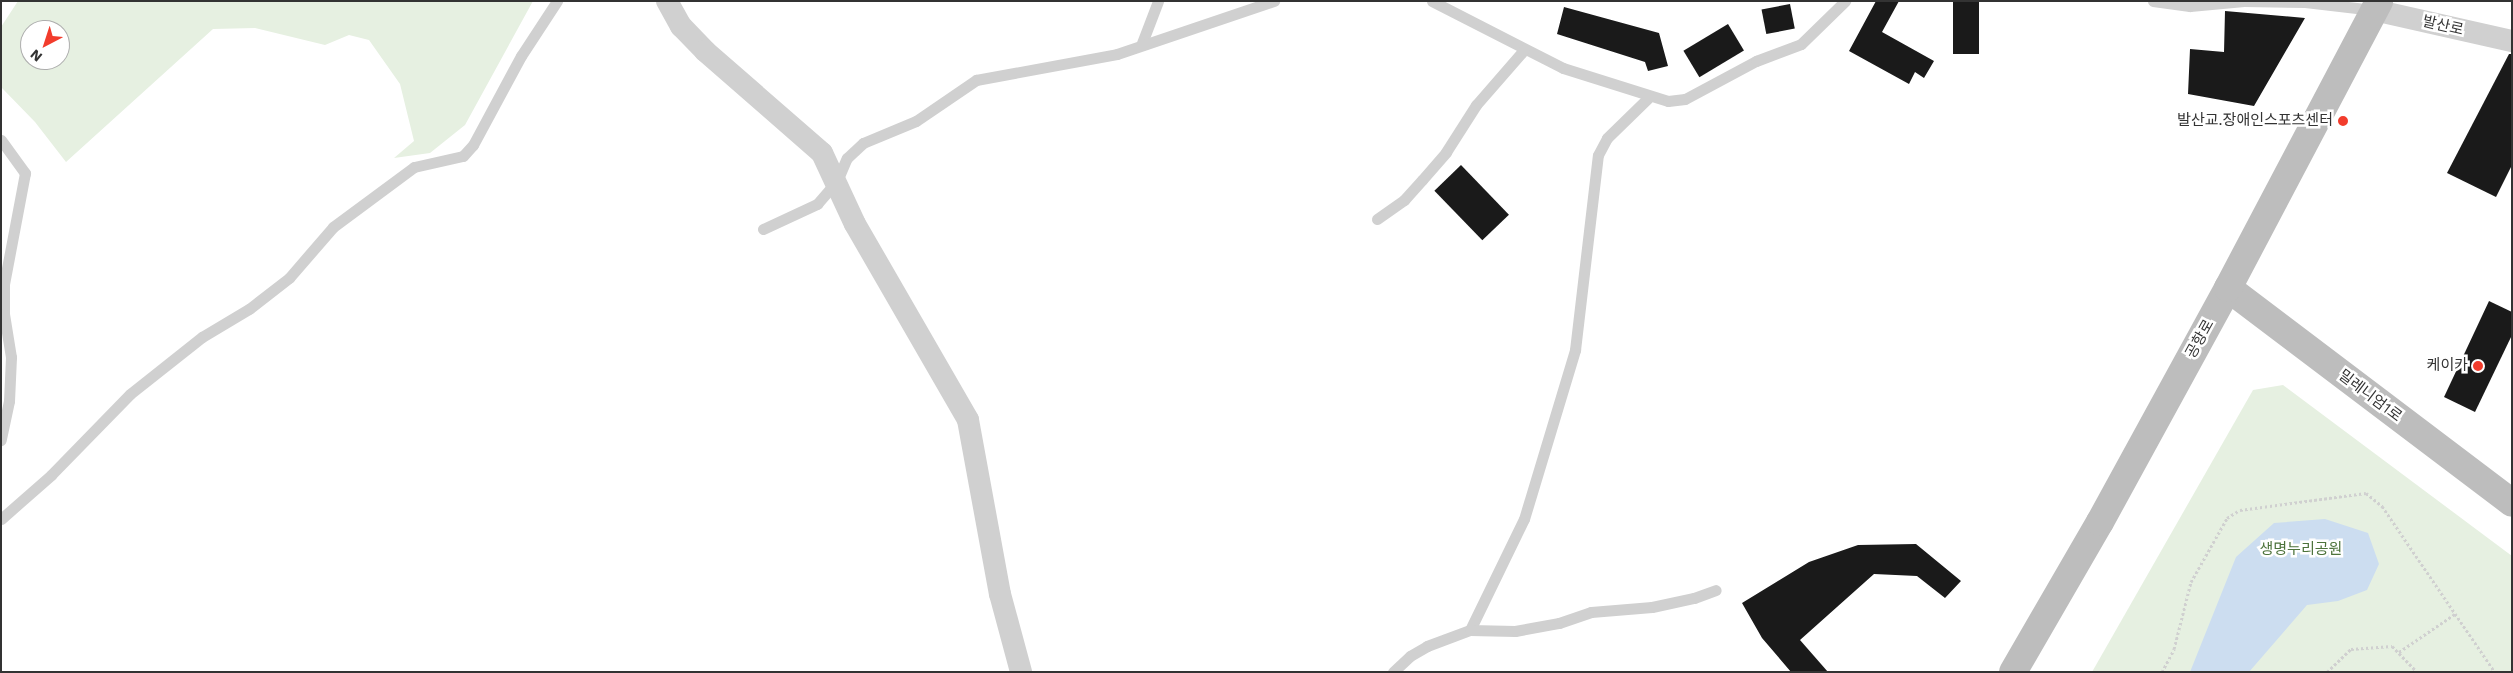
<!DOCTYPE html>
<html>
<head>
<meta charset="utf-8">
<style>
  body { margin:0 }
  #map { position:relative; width:2513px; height:673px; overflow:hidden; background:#fff; font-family:"Work Sans","Noto Sans KR",sans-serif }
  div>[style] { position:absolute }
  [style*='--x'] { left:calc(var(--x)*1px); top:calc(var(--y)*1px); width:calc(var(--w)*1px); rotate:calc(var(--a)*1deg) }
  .green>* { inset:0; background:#e6f0e1 }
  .water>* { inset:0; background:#ccddf0 }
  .building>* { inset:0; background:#1a1a1a; transform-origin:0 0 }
  .path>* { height:3px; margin-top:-1.5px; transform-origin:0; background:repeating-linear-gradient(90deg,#d0d0d0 0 2.5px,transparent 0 5px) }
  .lane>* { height:11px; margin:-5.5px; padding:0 5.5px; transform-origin:5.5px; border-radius:5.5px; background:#d0d0d0 }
  .street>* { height:22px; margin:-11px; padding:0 11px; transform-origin:11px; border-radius:11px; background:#d0d0d0 }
  .secondary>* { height:28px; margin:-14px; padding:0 14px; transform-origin:14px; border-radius:14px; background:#bdbdbd }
  .dots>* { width:14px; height:14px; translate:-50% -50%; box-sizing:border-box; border:2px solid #fff; border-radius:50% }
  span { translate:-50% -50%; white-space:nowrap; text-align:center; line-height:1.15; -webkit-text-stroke:5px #fff; paint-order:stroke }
  .street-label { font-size:15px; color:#333 }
  .poi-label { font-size:15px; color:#333 }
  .right { translate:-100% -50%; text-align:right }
  .park-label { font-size:15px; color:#4d733b }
  .frame { position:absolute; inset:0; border:2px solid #333; pointer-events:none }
  .north { position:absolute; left:20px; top:20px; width:50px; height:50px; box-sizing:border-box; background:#fff; border:1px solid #adadad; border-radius:50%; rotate:220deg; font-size:14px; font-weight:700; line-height:20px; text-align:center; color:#333 }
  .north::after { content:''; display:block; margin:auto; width:18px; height:22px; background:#f23c2c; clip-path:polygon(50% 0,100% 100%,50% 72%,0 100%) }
</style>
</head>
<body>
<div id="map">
  <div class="green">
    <div style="clip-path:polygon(evenodd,18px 1px,533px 1px,465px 125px,430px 153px,394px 158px,414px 141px,400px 84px,369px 40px,349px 35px,325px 45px,255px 28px,213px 29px,66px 162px,35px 122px,1px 87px,1px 27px,18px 1px,30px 30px,60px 30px,60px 60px,30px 60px,30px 30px)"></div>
    <div style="clip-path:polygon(2283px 385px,2512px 556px,2512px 672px,2092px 672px,2253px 390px)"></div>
  </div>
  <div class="water">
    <div style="clip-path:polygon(2325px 519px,2368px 533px,2379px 564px,2367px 590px,2338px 601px,2307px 605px,2249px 672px,2190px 672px,2236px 557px,2274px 523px)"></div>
  </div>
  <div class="building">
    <div style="clip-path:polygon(1876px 1px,1899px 1px,1882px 32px,1934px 61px,1924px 78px,1915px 72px,1909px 84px,1849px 51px)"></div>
    <div style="left:1953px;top:1px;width:26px;height:53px"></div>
    <div style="left:1790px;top:4px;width:25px;height:29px;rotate:79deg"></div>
    <div style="clip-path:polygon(1564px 7px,1659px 33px,1668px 66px,1648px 71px,1645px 62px,1557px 34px)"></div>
    <div style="clip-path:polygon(2225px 11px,2305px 18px,2254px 106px,2188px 94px,2190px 49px,2224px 52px)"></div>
    <div style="left:1728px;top:24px;width:31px;height:52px;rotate:59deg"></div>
    <div style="clip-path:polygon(2509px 54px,2512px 54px,2512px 165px,2496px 197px,2447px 173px)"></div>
    <div style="left:1461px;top:165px;width:69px;height:37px;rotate:46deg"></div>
    <div style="clip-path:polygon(2489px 301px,2512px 312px,2512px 335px,2475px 412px,2444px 397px)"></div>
    <div style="clip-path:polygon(1916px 544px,1961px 581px,1945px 598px,1917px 576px,1874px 574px,1800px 640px,1828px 672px,1791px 672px,1762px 638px,1742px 603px,1809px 562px,1858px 545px)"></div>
  </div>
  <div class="path">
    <div style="--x:2399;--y:652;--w:68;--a:-34.2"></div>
    <div style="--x:2162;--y:672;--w:26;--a:-62"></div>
    <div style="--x:2174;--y:649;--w:69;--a:-75.8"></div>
    <div style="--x:2191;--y:582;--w:73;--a:-60.6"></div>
    <div style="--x:2227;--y:518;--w:15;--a:-32"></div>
    <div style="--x:2240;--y:510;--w:127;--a:-7.7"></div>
    <div style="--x:2366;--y:493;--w:21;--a:39"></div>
    <div style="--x:2382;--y:506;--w:201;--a:55.8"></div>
    <div style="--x:2327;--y:672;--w:33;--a:-44"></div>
    <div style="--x:2351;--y:649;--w:41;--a:-4.2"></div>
    <div style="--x:2392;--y:646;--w:36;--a:46"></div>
  </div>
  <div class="lane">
    <div style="--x:1432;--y:1;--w:147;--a:27.1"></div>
    <div style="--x:1563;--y:68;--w:110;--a:17.4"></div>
    <div style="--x:1668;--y:101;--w:17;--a:-7"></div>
    <div style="--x:1685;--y:99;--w:81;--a:-28.2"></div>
    <div style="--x:1756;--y:61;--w:48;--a:-20.7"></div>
    <div style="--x:1801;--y:44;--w:62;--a:-44.3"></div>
    <div style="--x:2153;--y:1;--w:37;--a:8"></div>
    <div style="--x:2190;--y:6;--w:54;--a:-5.3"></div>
    <div style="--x:2244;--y:1;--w:61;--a:0.9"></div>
    <div style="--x:2305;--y:2;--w:69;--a:6.6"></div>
    <div style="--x:1142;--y:43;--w:45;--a:-69.1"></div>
    <div style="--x:1;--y:140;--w:41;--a:54"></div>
    <div style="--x:25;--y:173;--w:113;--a:100.7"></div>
    <div style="--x:4;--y:284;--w:30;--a:90"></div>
    <div style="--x:4;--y:314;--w:44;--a:80.8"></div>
    <div style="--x:11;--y:357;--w:44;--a:92.6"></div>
    <div style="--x:9;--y:401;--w:40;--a:102"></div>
    <div style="--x:1377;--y:219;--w:33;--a:-35"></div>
    <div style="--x:1404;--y:200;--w:27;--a:-48"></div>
    <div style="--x:1422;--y:180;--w:37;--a:-49"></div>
    <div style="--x:1446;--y:152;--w:56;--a:-57.4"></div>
    <div style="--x:1476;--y:105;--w:73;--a:-48.9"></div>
    <div style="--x:763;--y:229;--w:60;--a:-24.8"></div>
    <div style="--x:817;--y:204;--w:30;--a:-49"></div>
    <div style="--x:837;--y:181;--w:25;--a:-67"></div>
    <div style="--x:847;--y:158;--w:22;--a:-43"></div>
    <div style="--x:863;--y:143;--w:57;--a:-22.5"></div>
    <div style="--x:916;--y:121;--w:73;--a:-34.3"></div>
    <div style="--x:976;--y:80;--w:143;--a:-10.4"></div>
    <div style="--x:1117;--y:54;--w:166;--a:-18.7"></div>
    <div style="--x:1;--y:519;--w:67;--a:-41.3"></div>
    <div style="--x:51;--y:475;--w:113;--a:-45.7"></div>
    <div style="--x:130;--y:394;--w:92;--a:-38.4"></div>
    <div style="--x:202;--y:337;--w:55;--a:-30.8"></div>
    <div style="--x:249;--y:309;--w:51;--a:-37.8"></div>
    <div style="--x:289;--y:278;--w:67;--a:-49.2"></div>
    <div style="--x:333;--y:227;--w:101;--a:-36.5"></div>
    <div style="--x:414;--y:167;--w:50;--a:-12.7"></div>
    <div style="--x:463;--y:156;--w:15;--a:-48"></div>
    <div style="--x:473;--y:145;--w:101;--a:-61.7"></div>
    <div style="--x:521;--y:56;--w:66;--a:-56.8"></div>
    <div style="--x:1470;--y:630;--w:123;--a:-64.1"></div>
    <div style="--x:1524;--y:519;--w:177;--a:-73.2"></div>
    <div style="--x:1575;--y:350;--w:196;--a:-83.3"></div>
    <div style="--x:1598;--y:155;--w:19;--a:-62"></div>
    <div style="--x:1607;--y:138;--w:57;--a:-44.3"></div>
    <div style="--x:1393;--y:672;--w:23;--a:-43"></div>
    <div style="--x:1410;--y:656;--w:20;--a:-30"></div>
    <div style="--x:1427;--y:646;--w:46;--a:-20.4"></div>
    <div style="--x:1470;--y:630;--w:45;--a:1.3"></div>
    <div style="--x:1515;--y:631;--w:45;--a:-10.3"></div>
    <div style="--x:1559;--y:623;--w:34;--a:-19"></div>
    <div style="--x:1591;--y:612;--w:61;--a:-4.7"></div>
    <div style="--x:1652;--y:607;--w:43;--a:-12.1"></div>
    <div style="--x:1694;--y:598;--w:23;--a:-20"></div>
  </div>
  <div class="street">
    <div style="--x:667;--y:1;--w:29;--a:61"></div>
    <div style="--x:681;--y:26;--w:35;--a:46"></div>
    <div style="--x:705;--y:51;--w:155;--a:41.1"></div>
    <div style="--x:822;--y:153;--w:78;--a:65.1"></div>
    <div style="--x:855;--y:224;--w:226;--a:60"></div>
    <div style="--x:968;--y:420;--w:177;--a:79.6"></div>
    <div style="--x:1000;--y:594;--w:81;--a:74.9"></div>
    <div style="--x:2374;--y:10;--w:141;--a:12.7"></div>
  </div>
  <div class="secondary">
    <div style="--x:2228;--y:288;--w:356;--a:37.1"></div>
    <div style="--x:2013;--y:672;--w:173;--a:-59.9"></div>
    <div style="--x:2100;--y:522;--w:267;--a:-61.3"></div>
    <div style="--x:2228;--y:288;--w:324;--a:-62.2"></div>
  </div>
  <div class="dots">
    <div style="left:2343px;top:121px;background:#f23c2c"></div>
    <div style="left:2478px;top:366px;background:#f23c2c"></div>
  </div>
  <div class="street-label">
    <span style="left:2443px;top:26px;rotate:13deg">발산로</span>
    <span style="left:2200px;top:339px;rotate:-61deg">공항로</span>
    <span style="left:2370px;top:396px;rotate:37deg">밀레니엄1로</span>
  </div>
  <div class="poi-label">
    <span class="right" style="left:2333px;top:121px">발산교.장애인스포츠센터</span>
    <span class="right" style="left:2468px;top:366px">케이카</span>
  </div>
  <div class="park-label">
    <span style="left:2301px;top:550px">생명누리공원</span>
  </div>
  <div class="frame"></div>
  <div class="north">N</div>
</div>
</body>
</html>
